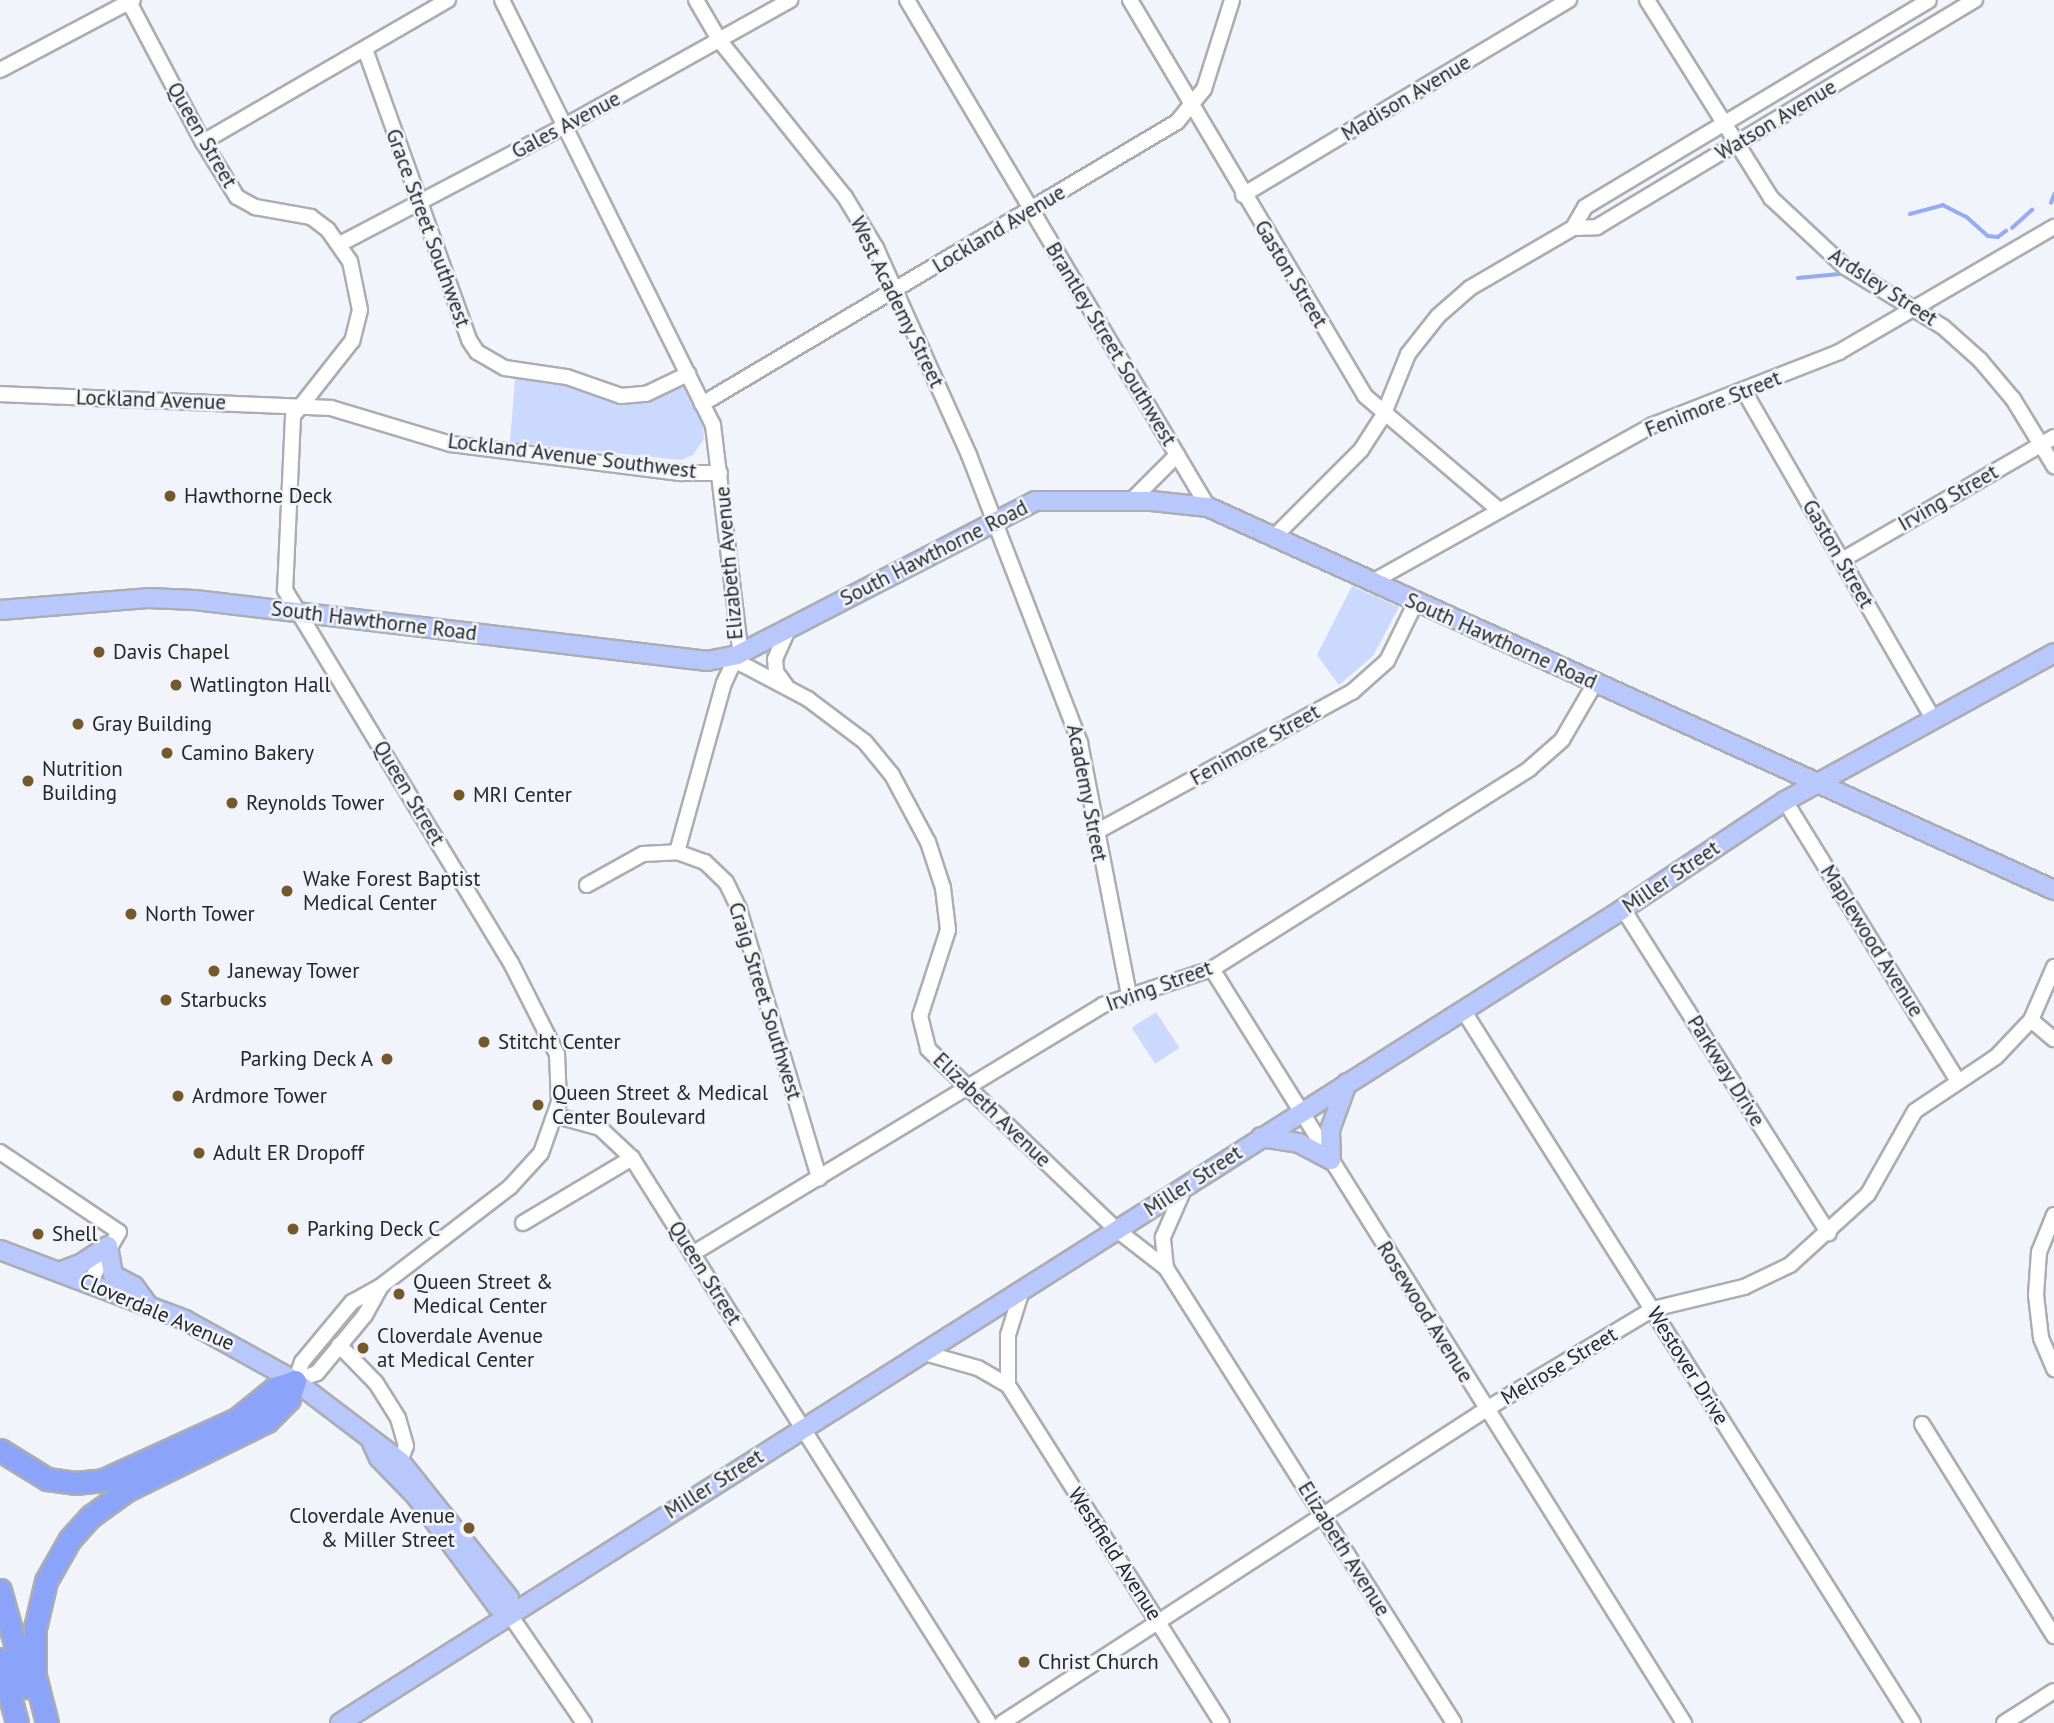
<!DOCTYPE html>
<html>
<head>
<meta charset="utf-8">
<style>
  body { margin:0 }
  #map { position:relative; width:2054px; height:1723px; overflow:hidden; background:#f1f4fa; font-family:"PT Sans",sans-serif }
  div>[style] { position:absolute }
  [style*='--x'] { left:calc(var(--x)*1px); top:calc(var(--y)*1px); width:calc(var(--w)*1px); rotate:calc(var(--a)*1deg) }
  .green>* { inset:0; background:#ccd9fe; transform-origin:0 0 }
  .stream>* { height:3.5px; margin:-1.75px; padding:0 1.75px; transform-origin:1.75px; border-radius:1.75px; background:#95abf4 }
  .roads { filter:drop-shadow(2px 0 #abadb2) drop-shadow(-2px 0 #abadb2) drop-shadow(0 2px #abadb2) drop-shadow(0 -2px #abadb2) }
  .minor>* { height:14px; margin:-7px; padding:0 7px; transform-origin:7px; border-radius:7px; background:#fff }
  .major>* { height:18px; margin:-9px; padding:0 9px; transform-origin:9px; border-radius:9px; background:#b9c8fc }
  .highway>* { height:21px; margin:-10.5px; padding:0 10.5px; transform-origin:10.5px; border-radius:10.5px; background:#8ba4fa }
  .dots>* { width:19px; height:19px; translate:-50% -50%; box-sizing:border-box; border:4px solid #f1f4fa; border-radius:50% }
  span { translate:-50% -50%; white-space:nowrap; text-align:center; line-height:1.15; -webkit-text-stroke:5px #f1f4fa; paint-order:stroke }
  .street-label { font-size:21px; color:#252628 }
  .poi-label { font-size:21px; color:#252628 }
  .left { translate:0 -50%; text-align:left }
  .right { translate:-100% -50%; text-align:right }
</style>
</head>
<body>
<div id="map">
  <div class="green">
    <div style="clip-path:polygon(515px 379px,559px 382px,625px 402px,654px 399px,683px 385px,703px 426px,704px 439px,693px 455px,681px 460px,510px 442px)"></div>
    <div style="clip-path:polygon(1352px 586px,1399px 607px,1373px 656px,1339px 685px,1317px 655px)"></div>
    <div style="left:1156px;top:1012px;width:43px;height:29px;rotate:57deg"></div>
  </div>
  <div class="stream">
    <div style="--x:2051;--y:203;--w:9;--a:-69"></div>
    <div style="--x:1910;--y:214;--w:34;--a:-15"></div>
    <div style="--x:1943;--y:205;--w:27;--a:27"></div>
    <div style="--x:1967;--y:217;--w:28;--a:42"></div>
    <div style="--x:1988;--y:236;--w:10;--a:6"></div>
    <div style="--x:1998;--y:237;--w:10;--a:-37"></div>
    <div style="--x:2012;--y:228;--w:27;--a:-42"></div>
    <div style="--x:1798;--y:278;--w:41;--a:-5.6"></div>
  </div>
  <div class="roads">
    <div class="minor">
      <div style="--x:128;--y:0;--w:161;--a:62.2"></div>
      <div style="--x:203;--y:142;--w:65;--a:58.3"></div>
      <div style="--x:237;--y:197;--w:21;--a:29"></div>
      <div style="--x:255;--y:207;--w:57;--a:10.1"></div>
      <div style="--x:311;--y:217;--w:21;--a:37"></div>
      <div style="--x:328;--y:230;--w:38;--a:55"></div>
      <div style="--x:350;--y:261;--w:50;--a:78.5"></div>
      <div style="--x:360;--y:310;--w:32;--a:104"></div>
      <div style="--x:352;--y:341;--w:95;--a:128.2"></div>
      <div style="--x:293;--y:416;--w:174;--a:92.6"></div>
      <div style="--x:285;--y:590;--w:436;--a:58.8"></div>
      <div style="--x:511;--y:963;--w:102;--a:63.2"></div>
      <div style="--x:557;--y:1054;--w:48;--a:87.6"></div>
      <div style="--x:559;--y:1102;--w:54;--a:109.4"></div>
      <div style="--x:541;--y:1153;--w:46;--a:132.4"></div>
      <div style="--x:510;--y:1187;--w:163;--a:142.5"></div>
      <div style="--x:381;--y:1286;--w:33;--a:151"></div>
      <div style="--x:352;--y:1302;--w:78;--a:129.8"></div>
      <div style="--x:302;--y:1362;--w:20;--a:110"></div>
      <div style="--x:502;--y:0;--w:474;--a:63.6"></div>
      <div style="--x:713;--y:425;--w:241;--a:83.1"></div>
      <div style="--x:742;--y:664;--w:75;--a:27.9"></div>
      <div style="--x:808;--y:699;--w:71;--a:37"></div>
      <div style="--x:865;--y:742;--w:43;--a:50.7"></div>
      <div style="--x:892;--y:775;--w:76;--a:61.8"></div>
      <div style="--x:928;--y:842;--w:48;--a:71.9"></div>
      <div style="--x:943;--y:888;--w:42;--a:83.2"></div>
      <div style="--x:948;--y:930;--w:90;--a:108"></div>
      <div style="--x:920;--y:1016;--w:34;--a:76"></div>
      <div style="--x:928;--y:1049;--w:262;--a:43.8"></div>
      <div style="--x:1117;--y:1230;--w:62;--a:37.8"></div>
      <div style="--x:1166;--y:1268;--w:538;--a:57.67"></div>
      <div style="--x:696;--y:0;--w:48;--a:59.7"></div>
      <div style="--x:720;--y:41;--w:200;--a:51.3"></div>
      <div style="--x:845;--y:197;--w:60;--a:58.7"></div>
      <div style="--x:876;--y:248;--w:227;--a:65.8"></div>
      <div style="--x:969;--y:455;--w:309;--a:68.9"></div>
      <div style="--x:1080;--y:743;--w:257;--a:79"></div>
      <div style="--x:907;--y:0;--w:590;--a:59.3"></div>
      <div style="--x:1130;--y:0;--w:460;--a:59.3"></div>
      <div style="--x:1365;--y:396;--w:175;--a:40.4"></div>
      <div style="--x:1647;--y:0;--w:234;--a:57.9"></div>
      <div style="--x:1771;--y:198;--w:101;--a:43"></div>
      <div style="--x:1845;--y:267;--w:115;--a:31.5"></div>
      <div style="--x:1943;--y:327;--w:50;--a:41.7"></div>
      <div style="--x:1980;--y:360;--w:51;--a:49.8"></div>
      <div style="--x:2013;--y:399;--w:79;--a:58.5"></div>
      <div style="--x:365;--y:49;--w:309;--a:70.3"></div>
      <div style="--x:469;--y:340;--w:14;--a:56"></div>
      <div style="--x:477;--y:352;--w:32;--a:30"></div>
      <div style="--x:505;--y:368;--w:63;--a:8.3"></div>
      <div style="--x:567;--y:377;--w:57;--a:19.4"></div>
      <div style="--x:621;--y:396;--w:25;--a:-5"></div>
      <div style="--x:646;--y:394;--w:47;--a:-25.5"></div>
      <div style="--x:0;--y:70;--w:150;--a:-27.8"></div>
      <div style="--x:203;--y:142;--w:283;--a:-30.1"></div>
      <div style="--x:1243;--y:195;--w:380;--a:-30.9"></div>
      <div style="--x:1573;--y:228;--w:24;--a:-60"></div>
      <div style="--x:1585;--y:207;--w:401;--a:-31"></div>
      <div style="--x:340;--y:244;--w:254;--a:-27.7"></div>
      <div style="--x:565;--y:126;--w:258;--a:-29.2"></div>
      <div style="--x:1744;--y:391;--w:376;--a:60"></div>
      <div style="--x:0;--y:394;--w:331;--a:2.4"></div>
      <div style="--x:331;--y:408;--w:125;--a:16.7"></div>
      <div style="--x:451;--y:444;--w:233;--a:7.2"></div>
      <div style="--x:682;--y:473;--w:38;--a:0"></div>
      <div style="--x:702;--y:404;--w:552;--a:-30.7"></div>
      <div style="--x:1177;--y:122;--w:43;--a:-50.7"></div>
      <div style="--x:1204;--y:89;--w:93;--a:-72.5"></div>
      <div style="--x:1132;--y:500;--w:64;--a:-45"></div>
      <div style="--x:1275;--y:536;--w:122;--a:-45"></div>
      <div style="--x:1361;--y:450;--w:40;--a:-57.1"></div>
      <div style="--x:1383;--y:416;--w:67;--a:-68"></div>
      <div style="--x:1408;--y:354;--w:48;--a:-51.7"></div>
      <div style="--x:1438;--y:316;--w:43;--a:-41.2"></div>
      <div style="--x:1470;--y:288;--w:119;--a:-30.2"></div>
      <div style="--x:1573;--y:228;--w:24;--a:-2"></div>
      <div style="--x:1597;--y:227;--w:441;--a:-31"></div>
      <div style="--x:1842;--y:560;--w:245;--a:-30.1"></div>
      <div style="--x:1372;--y:582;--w:322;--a:-29.2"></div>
      <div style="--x:1653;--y:425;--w:200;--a:-21.4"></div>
      <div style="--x:1839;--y:352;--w:249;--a:-30.2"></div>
      <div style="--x:787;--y:687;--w:19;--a:-126"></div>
      <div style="--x:776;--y:672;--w:13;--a:-94"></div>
      <div style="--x:775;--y:659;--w:34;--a:-66"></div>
      <div style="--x:1785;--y:801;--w:329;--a:58.3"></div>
      <div style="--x:1096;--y:832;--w:292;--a:-28.7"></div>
      <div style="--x:1352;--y:692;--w:47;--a:-41.5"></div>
      <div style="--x:1387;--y:661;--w:66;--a:-63.8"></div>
      <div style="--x:677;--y:852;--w:175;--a:-74.5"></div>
      <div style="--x:724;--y:683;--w:31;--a:-65"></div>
      <div style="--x:587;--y:885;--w:64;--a:-29"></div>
      <div style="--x:643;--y:854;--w:34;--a:-3"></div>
      <div style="--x:677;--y:852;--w:30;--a:20"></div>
      <div style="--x:705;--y:862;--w:29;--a:44"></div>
      <div style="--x:726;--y:882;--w:30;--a:64"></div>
      <div style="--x:739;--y:909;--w:281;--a:73.4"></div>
      <div style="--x:1623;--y:909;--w:384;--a:57.6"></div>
      <div style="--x:1212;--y:969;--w:890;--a:57.95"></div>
      <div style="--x:1463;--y:1010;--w:843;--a:57.74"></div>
      <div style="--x:2031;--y:1020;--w:30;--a:40"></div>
      <div style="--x:557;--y:1116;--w:45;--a:15.6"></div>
      <div style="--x:600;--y:1128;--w:44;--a:43.2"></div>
      <div style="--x:632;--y:1158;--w:668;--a:57.71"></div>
      <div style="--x:0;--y:1152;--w:143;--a:33.9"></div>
      <div style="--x:119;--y:1232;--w:59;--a:120.5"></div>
      <div style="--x:2054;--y:1215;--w:40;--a:112"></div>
      <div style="--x:2039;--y:1252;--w:43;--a:94"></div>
      <div style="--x:2036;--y:1295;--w:43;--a:83.4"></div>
      <div style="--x:2041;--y:1338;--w:34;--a:67"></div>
      <div style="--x:523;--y:1223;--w:127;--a:-30.8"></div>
      <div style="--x:692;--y:1254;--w:481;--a:-31.2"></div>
      <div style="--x:1103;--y:1005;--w:115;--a:-18.3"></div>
      <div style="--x:1212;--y:969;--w:375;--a:-32.2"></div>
      <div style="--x:1529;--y:769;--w:44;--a:-41.3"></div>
      <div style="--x:1562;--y:740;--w:66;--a:-59.9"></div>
      <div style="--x:1166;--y:1268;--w:31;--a:-96"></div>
      <div style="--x:1163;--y:1237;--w:55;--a:-66.3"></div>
      <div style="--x:339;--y:1345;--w:53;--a:45.8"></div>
      <div style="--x:376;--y:1383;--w:41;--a:57.8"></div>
      <div style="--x:398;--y:1418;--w:29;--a:74"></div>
      <div style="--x:406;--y:1446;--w:16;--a:112"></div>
      <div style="--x:921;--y:1352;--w:59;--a:15.7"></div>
      <div style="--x:978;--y:1368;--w:34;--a:30"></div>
      <div style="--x:1008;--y:1385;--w:400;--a:57.7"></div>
      <div style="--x:295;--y:1381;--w:23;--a:-20"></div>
      <div style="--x:317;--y:1373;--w:75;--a:-50.4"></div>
      <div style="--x:365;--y:1315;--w:31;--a:-61"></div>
      <div style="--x:1008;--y:1385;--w:50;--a:-90"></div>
      <div style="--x:1008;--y:1335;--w:47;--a:-72.7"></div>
      <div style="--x:1922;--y:1424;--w:250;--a:58.1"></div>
      <div style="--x:510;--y:1615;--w:131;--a:55.6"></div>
      <div style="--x:1002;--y:1723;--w:576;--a:-32.94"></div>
      <div style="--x:1485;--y:1410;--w:196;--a:-31"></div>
      <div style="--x:1653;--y:1309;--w:94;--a:-13.6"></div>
      <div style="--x:1744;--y:1287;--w:51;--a:-25.6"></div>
      <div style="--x:1790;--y:1265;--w:105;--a:-42.3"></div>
      <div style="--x:1868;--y:1194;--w:95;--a:-60.5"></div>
      <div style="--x:1915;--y:1111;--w:97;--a:-33.7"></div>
      <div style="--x:1996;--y:1057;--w:51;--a:-46.6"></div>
      <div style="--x:2031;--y:1020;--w:58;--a:-66.5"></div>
      <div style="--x:2004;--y:1723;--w:59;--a:-32.6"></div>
    </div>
    <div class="major">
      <div style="--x:0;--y:610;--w:148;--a:-4.6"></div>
      <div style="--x:148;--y:598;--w:47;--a:2.4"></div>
      <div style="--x:195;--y:600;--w:516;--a:6.79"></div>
      <div style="--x:707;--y:661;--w:31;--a:-11"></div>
      <div style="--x:737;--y:655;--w:335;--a:-27.3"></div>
      <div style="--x:1035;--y:501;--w:117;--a:0"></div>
      <div style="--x:1152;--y:501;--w:56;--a:6.1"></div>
      <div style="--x:1208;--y:507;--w:929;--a:24.36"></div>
      <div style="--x:1261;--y:1137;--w:38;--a:9"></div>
      <div style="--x:1299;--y:1143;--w:36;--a:28"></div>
      <div style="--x:1331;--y:1160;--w:30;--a:-92"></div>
      <div style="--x:1330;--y:1130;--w:50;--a:-70.1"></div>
      <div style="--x:108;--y:1246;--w:29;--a:80"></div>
      <div style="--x:113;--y:1275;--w:24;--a:28"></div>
      <div style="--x:134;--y:1286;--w:22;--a:54"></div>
      <div style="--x:0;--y:1250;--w:198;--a:20.7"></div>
      <div style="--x:185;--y:1320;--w:126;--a:29"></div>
      <div style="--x:295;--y:1381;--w:132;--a:37.3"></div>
      <div style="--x:400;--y:1461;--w:175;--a:51.5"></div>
      <div style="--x:509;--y:1598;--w:17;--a:87"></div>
      <div style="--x:59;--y:1272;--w:25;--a:-21"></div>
      <div style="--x:82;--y:1263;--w:31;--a:-33"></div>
      <div style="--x:372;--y:1443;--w:17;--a:65"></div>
      <div style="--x:379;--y:1458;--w:52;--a:45.8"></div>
      <div style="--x:415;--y:1495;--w:139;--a:53.5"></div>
      <div style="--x:498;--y:1607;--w:14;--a:34"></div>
      <div style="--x:340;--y:1723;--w:1519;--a:-32.39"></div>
      <div style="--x:1623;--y:909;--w:195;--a:-33.7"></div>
      <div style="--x:1785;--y:801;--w:307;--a:-28.8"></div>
    </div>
    <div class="highway">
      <div style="--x:0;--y:1450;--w:55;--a:31.7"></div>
      <div style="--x:47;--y:1479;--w:28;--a:8"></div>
      <div style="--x:75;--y:1483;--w:28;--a:-6"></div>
      <div style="--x:103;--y:1480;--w:147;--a:-24.5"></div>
      <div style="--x:237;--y:1419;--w:49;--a:-39.2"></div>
      <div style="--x:275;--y:1388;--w:21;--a:-19"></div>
      <div style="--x:0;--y:1590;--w:101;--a:74.4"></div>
      <div style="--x:0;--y:1659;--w:66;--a:75.1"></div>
      <div style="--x:47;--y:1723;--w:49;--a:-104.3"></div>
      <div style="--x:35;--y:1676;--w:48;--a:-90"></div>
      <div style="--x:35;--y:1628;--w:48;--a:-76.8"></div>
      <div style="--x:46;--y:1581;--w:48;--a:-60.3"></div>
      <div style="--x:70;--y:1539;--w:31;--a:-48"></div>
      <div style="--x:91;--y:1516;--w:44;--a:-35.8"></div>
      <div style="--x:127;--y:1490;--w:156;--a:-26.2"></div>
      <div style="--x:267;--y:1421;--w:31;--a:-45"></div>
      <div style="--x:289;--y:1399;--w:19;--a:-72"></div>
    </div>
  </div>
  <div class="dots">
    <div style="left:170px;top:496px;background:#75582c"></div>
    <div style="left:99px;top:652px;background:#75582c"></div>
    <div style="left:176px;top:685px;background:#75582c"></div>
    <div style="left:78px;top:724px;background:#75582c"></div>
    <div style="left:167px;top:753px;background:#75582c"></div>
    <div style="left:28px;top:781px;background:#75582c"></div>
    <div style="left:459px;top:795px;background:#75582c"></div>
    <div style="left:232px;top:803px;background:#75582c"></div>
    <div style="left:287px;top:891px;background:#75582c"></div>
    <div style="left:131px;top:914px;background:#75582c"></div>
    <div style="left:214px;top:971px;background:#75582c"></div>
    <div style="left:166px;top:1000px;background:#75582c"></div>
    <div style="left:484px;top:1042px;background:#75582c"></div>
    <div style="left:387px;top:1059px;background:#75582c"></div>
    <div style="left:178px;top:1096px;background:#75582c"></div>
    <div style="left:538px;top:1105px;background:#75582c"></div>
    <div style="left:199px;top:1153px;background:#75582c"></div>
    <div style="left:293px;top:1229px;background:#75582c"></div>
    <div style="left:38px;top:1234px;background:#75582c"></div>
    <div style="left:399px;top:1294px;background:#75582c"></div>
    <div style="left:363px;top:1348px;background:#75582c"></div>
    <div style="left:469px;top:1528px;background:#75582c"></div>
    <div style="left:1024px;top:1662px;background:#75582c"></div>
  </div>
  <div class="street-label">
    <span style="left:1406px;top:98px;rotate:-31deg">Madison Avenue</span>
    <span style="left:1776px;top:120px;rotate:-31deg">Watson Avenue</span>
    <span style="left:566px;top:125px;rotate:-28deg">Gales Avenue</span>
    <span style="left:202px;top:135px;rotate:60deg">Queen Street</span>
    <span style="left:428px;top:228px;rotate:70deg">Grace Street Southwest</span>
    <span style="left:999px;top:229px;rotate:-31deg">Lockland Avenue</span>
    <span style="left:1291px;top:274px;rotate:59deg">Gaston Street</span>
    <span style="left:1883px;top:287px;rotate:33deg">Ardsley Street</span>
    <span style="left:897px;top:302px;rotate:64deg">West Academy Street</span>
    <span style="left:1111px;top:344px;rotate:59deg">Brantley Street Southwest</span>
    <span style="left:151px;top:400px;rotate:2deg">Lockland Avenue</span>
    <span style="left:1713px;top:404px;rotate:-22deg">Fenimore Street</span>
    <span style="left:572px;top:456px;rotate:7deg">Lockland Avenue Southwest</span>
    <span style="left:1948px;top:498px;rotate:-30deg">Irving Street</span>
    <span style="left:934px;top:553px;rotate:-27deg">South Hawthorne Road</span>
    <span style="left:1838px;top:554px;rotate:60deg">Gaston Street</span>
    <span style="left:729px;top:563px;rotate:-95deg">Elizabeth Avenue</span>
    <span style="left:374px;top:621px;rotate:7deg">South Hawthorne Road</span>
    <span style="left:1501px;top:641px;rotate:24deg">South Hawthorne Road</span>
    <span style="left:1255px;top:745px;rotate:-29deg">Fenimore Street</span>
    <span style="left:409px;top:793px;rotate:59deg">Queen Street</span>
    <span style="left:1087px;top:793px;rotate:79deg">Academy Street</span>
    <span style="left:1671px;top:877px;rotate:-34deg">Miller Street</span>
    <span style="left:1872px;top:941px;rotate:58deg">Maplewood Avenue</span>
    <span style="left:1159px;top:986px;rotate:-20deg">Irving Street</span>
    <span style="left:765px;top:1001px;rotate:73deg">Craig Street Southwest</span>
    <span style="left:1726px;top:1071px;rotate:58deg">Parkway Drive</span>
    <span style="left:992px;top:1110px;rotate:44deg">Elizabeth Avenue</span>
    <span style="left:1193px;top:1181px;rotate:-33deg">Miller Street</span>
    <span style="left:705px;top:1273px;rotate:58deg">Queen Street</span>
    <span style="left:157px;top:1312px;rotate:23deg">Cloverdale Avenue</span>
    <span style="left:1425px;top:1312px;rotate:58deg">Rosewood Avenue</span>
    <span style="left:1559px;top:1366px;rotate:-31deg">Melrose Street</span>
    <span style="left:1688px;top:1366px;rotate:58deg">Westover Drive</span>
    <span style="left:714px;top:1484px;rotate:-32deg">Miller Street</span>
    <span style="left:1344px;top:1549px;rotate:58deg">Elizabeth Avenue</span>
    <span style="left:1115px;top:1554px;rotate:57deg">Westfield Avenue</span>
  </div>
  <div class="poi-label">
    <span class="left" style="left:184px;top:496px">Hawthorne Deck</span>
    <span class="left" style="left:113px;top:652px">Davis Chapel</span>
    <span class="left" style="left:190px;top:685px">Watlington Hall</span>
    <span class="left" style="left:92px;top:724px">Gray Building</span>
    <span class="left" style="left:181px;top:753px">Camino Bakery</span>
    <span class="left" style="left:42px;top:781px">Nutrition<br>Building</span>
    <span class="left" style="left:473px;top:795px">MRI Center</span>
    <span class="left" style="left:246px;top:803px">Reynolds Tower</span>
    <span class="left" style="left:303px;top:891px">Wake Forest Baptist<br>Medical Center</span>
    <span class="left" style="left:145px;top:914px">North Tower</span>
    <span class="left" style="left:228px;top:971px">Janeway Tower</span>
    <span class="left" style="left:180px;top:1000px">Starbucks</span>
    <span class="left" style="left:498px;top:1042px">Stitcht Center</span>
    <span class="right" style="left:373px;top:1059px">Parking Deck A</span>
    <span class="left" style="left:552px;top:1105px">Queen Street &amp; Medical<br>Center Boulevard</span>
    <span class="left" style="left:192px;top:1096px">Ardmore Tower</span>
    <span class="left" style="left:213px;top:1153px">Adult ER Dropoff</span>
    <span class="left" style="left:307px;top:1229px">Parking Deck C</span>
    <span class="left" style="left:52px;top:1234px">Shell</span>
    <span class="left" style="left:413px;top:1294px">Queen Street &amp;<br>Medical Center</span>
    <span class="left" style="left:377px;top:1348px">Cloverdale Avenue<br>at Medical Center</span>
    <span class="right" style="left:455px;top:1528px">Cloverdale Avenue<br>&amp; Miller Street</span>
    <span class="left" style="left:1038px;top:1662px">Christ Church</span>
  </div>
</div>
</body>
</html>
